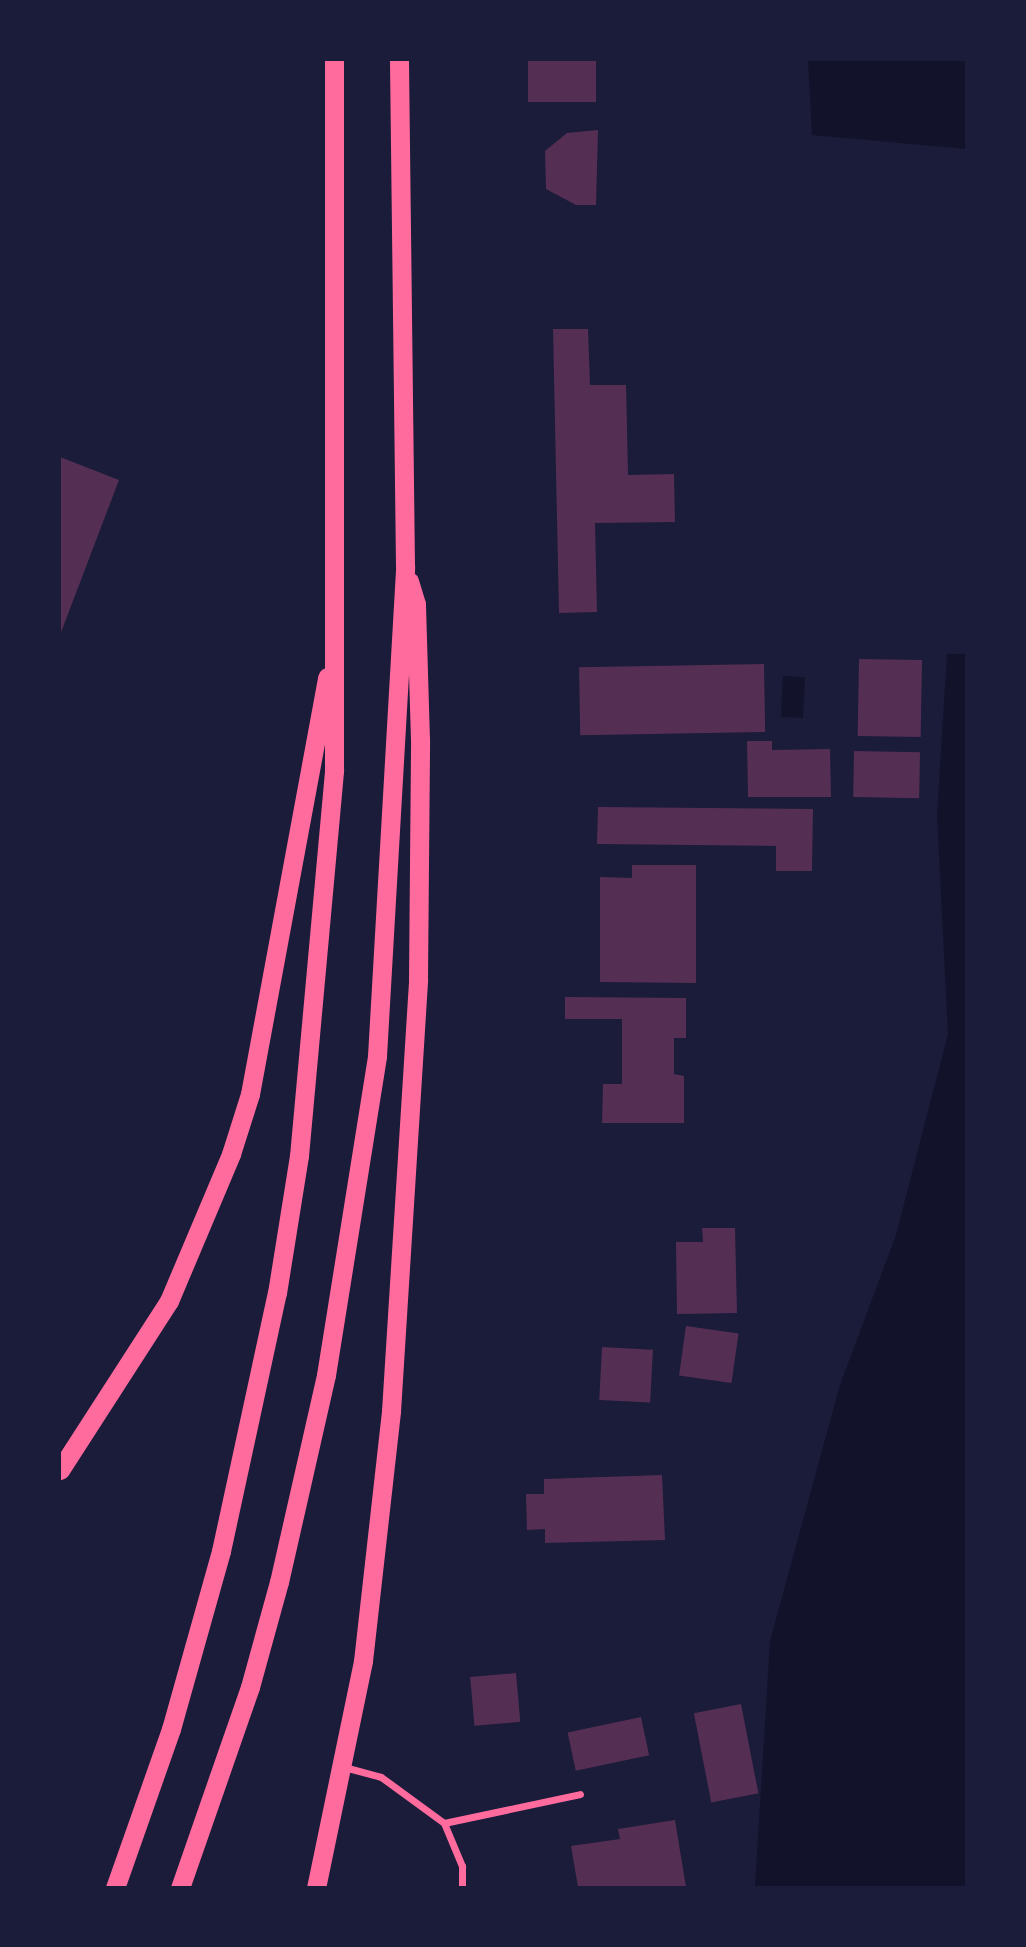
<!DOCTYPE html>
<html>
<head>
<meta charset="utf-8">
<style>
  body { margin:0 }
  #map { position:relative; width:1026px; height:1947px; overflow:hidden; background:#1b1b3a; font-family:Mulish,sans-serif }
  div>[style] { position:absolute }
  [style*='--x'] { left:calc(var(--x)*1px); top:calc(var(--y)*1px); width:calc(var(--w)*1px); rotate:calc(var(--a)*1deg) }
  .water>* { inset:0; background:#12122b; transform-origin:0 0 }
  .building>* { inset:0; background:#542f53; transform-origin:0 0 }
  .minor>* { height:7px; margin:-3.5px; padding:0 3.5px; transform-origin:3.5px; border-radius:3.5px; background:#ff6b9d }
  .trunk>* { height:19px; margin:-9.5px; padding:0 9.5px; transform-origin:9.5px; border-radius:9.5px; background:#ff6b9d }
  span { translate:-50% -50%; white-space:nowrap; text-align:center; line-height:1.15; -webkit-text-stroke:5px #1b1b3a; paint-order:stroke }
  .frame { position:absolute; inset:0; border:61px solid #1b1b3a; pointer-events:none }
</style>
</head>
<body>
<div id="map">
  <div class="water">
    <div style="clip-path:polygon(808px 60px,966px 60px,966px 149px,812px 135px)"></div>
    <div style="clip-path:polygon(947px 654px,967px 654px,966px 1887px,755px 1887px,770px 1641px,840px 1385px,896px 1235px,948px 1034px,937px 816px)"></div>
    <div style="left:783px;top:676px;width:22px;height:41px;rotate:3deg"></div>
  </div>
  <div class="building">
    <div style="left:528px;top:60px;width:68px;height:42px"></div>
    <div style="clip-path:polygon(598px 130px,596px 205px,576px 205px,546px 189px,545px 151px,567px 133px)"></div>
    <div style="clip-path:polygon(553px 329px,588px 329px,590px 385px,626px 385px,628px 475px,674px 474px,675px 522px,595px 523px,597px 612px,559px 613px)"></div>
    <div style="clip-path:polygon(60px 457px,119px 480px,60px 635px)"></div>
    <div style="left:859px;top:659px;width:63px;height:77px;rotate:1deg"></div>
    <div style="left:764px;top:664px;width:68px;height:185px;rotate:89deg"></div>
    <div style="clip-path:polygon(747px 741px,772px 741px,772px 750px,830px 749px,831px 797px,748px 797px)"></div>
    <div style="left:854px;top:751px;width:66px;height:46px;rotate:1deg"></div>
    <div style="clip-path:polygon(598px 807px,813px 809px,812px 871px,776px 871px,776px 846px,597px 844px)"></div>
    <div style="clip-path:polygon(632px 865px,696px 865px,696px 983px,600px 982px,600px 877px,632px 878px)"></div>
    <div style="clip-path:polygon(565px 997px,686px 998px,686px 1038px,674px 1038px,674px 1074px,684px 1076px,684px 1123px,602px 1123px,603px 1084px,622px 1084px,622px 1019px,565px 1019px)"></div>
    <div style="clip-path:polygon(702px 1228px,735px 1228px,737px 1313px,677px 1314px,676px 1242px,703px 1242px)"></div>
    <div style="left:686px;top:1326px;width:53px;height:50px;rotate:8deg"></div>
    <div style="left:602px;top:1347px;width:51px;height:53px;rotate:3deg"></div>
    <div style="clip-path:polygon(662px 1475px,665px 1540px,545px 1543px,545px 1529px,527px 1530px,526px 1494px,544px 1494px,544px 1479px)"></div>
    <div style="left:516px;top:1673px;width:49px;height:46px;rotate:85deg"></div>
    <div style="left:741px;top:1704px;width:91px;height:48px;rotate:79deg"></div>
    <div style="left:641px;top:1717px;width:39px;height:75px;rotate:78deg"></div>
    <div style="clip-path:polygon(675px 1820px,686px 1887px,578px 1887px,571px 1846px,620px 1839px,618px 1829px)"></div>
  </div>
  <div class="minor">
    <div style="--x:344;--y:1767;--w:38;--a:15"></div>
    <div style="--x:381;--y:1777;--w:78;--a:36.1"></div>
    <div style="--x:444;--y:1823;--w:47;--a:67.3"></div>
    <div style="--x:462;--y:1866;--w:22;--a:90"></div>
    <div style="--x:444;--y:1823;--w:139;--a:-12"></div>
  </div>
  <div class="trunk">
    <div style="--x:60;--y:1470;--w:201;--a:-57.2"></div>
    <div style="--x:169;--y:1301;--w:160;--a:-67.1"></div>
    <div style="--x:231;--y:1154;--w:63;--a:-72.4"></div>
    <div style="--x:250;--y:1094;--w:424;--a:-79.5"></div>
    <div style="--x:115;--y:1888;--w:169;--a:-70.6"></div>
    <div style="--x:171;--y:1729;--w:185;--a:-74.3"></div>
    <div style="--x:221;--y:1551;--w:264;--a:-77.8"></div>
    <div style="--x:277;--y:1293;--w:139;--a:-80.9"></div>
    <div style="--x:299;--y:1156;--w:388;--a:-84.8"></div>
    <div style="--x:334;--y:770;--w:710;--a:-90"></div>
    <div style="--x:180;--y:1888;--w:213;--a:-70.8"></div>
    <div style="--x:250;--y:1687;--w:109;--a:-74.6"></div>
    <div style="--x:279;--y:1582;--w:212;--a:-77.2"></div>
    <div style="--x:326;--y:1375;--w:323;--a:-80.9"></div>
    <div style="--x:377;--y:1056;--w:490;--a:-86.7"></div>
    <div style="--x:405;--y:567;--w:507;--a:-90.68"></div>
    <div style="--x:316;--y:1888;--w:232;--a:-78.3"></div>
    <div style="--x:363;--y:1661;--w:252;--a:-83.6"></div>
    <div style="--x:391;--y:1411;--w:433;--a:-86.4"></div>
    <div style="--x:418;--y:979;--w:239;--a:-89.5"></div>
    <div style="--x:420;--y:740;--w:136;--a:-91.7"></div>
    <div style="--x:416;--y:604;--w:24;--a:-107"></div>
  </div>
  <div class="frame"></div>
</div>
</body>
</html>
